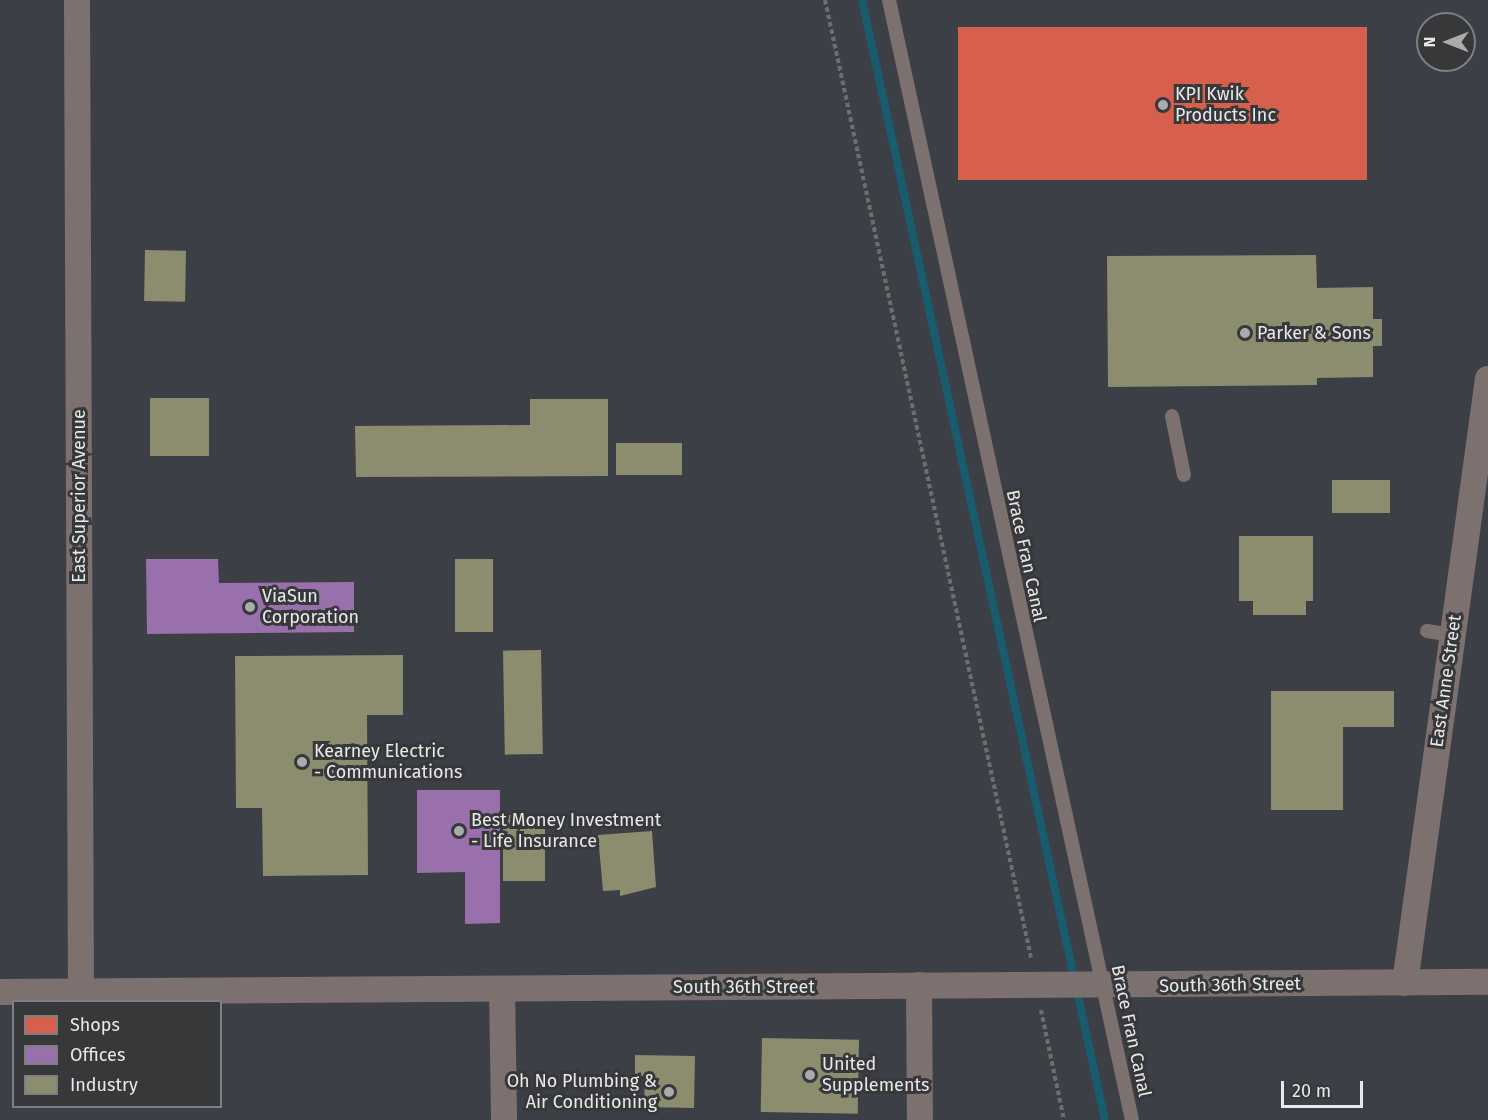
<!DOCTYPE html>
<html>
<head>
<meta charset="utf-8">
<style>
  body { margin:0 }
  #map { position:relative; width:1488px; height:1120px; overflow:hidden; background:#383839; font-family:"Fira Sans",sans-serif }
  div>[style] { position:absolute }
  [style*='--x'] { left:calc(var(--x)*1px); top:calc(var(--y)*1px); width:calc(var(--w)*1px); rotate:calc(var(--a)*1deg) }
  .built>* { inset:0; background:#3d3f46 }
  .shops>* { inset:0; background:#d6604d; transform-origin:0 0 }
  .offices>* { inset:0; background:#9970ab }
  .industry>* { inset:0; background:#8c8c6e; transform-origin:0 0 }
  .stream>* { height:8px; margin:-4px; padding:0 4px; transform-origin:4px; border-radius:4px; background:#195c6e }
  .path>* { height:4px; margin-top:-2px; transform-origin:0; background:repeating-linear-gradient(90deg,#736c6c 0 4.5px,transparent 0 7.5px) }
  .lane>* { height:14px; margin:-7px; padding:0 7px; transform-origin:7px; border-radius:7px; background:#7d7170 }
  .street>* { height:26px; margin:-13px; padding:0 13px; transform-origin:13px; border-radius:13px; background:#7d7170 }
  .dots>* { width:16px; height:16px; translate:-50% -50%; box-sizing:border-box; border:3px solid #37383a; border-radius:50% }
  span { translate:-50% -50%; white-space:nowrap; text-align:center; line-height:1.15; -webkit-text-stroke:6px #37383a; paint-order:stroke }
  .poi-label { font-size:18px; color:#e9e9eb }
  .left { translate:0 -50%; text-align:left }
  .right { translate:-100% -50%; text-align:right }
  .street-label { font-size:18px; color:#e9e9eb }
  .legend { position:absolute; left:12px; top:1000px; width:210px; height:108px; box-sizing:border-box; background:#37383a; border:2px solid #7e7f81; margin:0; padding:8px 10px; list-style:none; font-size:18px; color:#e9e9eb }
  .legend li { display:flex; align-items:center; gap:12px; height:30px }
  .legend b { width:30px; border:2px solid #7e7f81 }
  .north { position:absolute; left:1416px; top:12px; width:60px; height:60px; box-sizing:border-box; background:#37383a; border:2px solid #7e7f81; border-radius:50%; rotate:270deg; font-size:16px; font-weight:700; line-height:24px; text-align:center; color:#e9e9eb }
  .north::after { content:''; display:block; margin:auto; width:21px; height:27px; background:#ababad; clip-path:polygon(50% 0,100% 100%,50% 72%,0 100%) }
  .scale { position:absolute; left:1281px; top:1081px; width:82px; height:27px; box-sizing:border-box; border:3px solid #e9e9eb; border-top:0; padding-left:8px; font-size:18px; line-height:21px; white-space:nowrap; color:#e9e9eb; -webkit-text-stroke:4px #37383a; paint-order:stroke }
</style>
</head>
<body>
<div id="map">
  <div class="built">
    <div style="clip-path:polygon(evenodd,0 0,1488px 0,1488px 1120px,0 1120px,0 0,1428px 24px,1464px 24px,1464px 60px,1428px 60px,1428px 24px,0 0,14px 1002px,220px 1002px,220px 1106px,14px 1106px,14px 1002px)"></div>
  </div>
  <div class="shops">
    <div style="left:1367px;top:27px;width:153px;height:409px;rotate:90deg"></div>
  </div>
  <div class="offices">
    <div style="clip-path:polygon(146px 559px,218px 559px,219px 583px,354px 582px,354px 632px,147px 634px)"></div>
    <div style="clip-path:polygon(417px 790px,500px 790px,500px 923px,465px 924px,465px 872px,417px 873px)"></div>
  </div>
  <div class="industry">
    <div style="left:145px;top:250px;width:41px;height:51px;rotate:1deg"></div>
    <div style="clip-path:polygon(1316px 255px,1317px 288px,1373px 287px,1373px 319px,1382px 319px,1382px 346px,1373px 346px,1373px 377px,1317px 378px,1317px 385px,1108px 387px,1107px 256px)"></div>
    <div style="left:150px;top:398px;width:59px;height:58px"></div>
    <div style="clip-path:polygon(530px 399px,608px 399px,608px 476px,356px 477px,355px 426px,530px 425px)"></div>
    <div style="left:616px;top:443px;width:66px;height:32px"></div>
    <div style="left:1332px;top:480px;width:58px;height:33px"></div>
    <div style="clip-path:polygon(1239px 536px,1313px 536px,1313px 601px,1306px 601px,1306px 615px,1253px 615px,1253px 601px,1239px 601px)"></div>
    <div style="left:455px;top:559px;width:38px;height:73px"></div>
    <div style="left:541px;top:650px;width:104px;height:38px;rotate:89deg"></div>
    <div style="clip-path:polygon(403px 655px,403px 715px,367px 715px,368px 875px,263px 876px,262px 808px,236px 808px,235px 656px)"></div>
    <div style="clip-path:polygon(1271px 691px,1394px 691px,1394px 727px,1343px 727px,1343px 810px,1271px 810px)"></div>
    <div style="left:503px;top:815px;width:42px;height:66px"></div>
    <div style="clip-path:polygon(652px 831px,656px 887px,620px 896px,620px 890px,603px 891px,598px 835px)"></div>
    <div style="left:762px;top:1038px;width:97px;height:74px;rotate:1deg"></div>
    <div style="clip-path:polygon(635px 1055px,695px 1056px,694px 1108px,644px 1107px,645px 1076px,635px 1076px)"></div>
  </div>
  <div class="stream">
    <div style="--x:862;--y:0;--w:1146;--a:77.76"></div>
  </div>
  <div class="path">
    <div style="--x:825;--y:0;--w:980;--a:77.86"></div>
    <div style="--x:1041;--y:1010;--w:112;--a:78.2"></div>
  </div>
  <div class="lane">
    <div style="--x:889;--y:0;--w:1146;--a:77.76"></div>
    <div style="--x:1172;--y:416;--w:60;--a:78.5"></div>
    <div style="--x:1427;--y:631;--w:26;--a:9"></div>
  </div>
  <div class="street">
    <div style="--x:77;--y:0;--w:992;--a:89.77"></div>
    <div style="--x:1405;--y:983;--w:610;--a:-82.18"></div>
    <div style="--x:919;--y:985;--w:135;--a:89.6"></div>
    <div style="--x:502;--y:989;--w:131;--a:89.1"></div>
    <div style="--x:0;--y:992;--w:1488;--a:-0.39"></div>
  </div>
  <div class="dots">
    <div style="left:1163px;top:105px;background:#ababad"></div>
    <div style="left:1245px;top:333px;background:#ababad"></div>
    <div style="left:250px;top:607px;background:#ababad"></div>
    <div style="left:302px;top:762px;background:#ababad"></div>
    <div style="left:459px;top:831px;background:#ababad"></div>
    <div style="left:810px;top:1075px;background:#ababad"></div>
    <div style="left:669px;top:1092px;background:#ababad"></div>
  </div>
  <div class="poi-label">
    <span class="left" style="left:1175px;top:105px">KPI Kwik<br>Products Inc</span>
    <span class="left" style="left:1257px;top:333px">Parker &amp; Sons</span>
    <span class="left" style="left:262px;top:607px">ViaSun<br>Corporation</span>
    <span class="left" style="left:314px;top:762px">Kearney Electric<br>- Communications</span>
    <span class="left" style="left:471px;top:831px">Best Money Investment<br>- Life Insurance</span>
    <span class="left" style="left:822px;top:1075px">United<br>Supplements</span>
    <span class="right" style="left:657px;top:1092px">Oh No Plumbing &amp;<br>Air Conditioning</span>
  </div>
  <div class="street-label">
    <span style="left:79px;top:496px;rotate:-90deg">East Superior Avenue</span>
    <span style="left:1026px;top:556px;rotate:78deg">Brace Fran Canal</span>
    <span style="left:1446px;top:681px;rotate:-82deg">East Anne Street</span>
    <span style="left:1230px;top:985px;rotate:-1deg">South 36th Street</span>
    <span style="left:744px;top:987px">South 36th Street</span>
    <span style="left:1131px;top:1031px;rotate:78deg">Brace Fran Canal</span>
  </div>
  <ul class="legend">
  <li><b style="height:16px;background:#d6604d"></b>Shops</li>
  <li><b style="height:16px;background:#9970ab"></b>Offices</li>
  <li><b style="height:16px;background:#8c8c6e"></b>Industry</li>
  </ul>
  <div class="north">N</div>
  <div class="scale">20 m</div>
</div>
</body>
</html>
